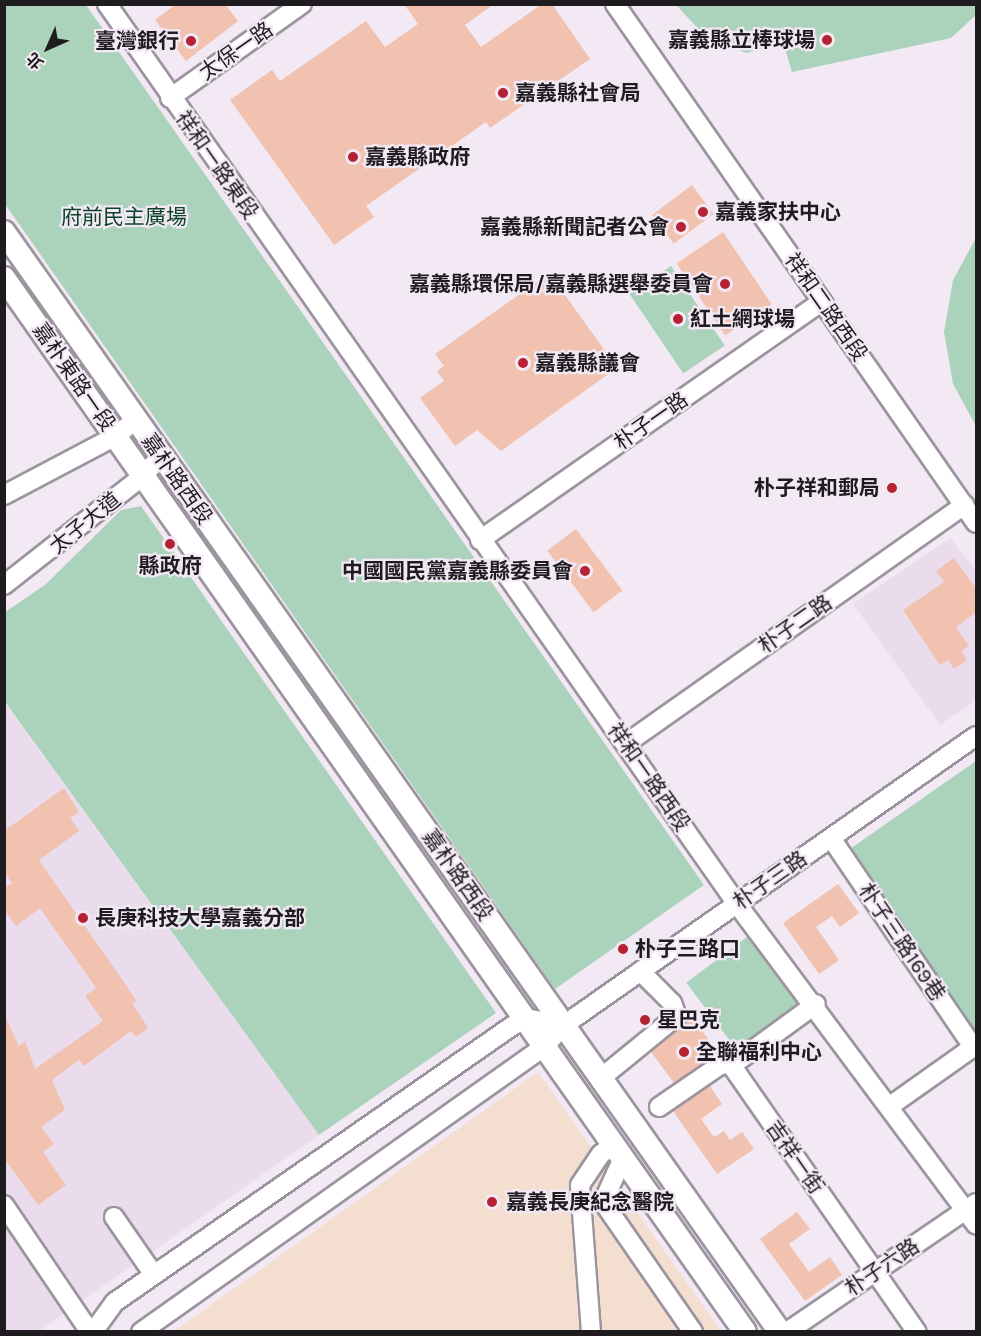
<!DOCTYPE html>
<html>
<head>
<meta charset="utf-8">
<style>
  body { margin:0 }
  #map { position:relative; width:981px; height:1336px; overflow:hidden; background:#f2e9f4; font-family:Karla,"Noto Sans TC",sans-serif }
  div>[style] { position:absolute }
  [style*='--x'] { left:calc(var(--x)*1px); top:calc(var(--y)*1px); width:calc(var(--w)*1px); rotate:calc(var(--a)*1deg) }
  .built>* { inset:0; background:#eadced }
  .medical>* { inset:0; background:#f3ded0 }
  .green>* { inset:0; background:#abd2ba; transform-origin:0 0 }
  .building>* { inset:0; background:#f2c2b0; transform-origin:0 0 }
  .roads { filter:drop-shadow(2px 0 #9c949e) drop-shadow(-2px 0 #9c949e) drop-shadow(0 2px #9c949e) drop-shadow(0 -2px #9c949e) }
  .minor>* { height:18px; margin:-9px; padding:0 9px; transform-origin:9px; border-radius:9px; background:#fff }
  .major>* { height:22px; margin:-11px; padding:0 11px; transform-origin:11px; border-radius:11px; background:#fff }
  .dots>* { width:16px; height:16px; translate:-50% -50%; box-sizing:border-box; border:3px solid #f2e9f4; border-radius:50% }
  span { translate:-50% -50%; white-space:nowrap; text-align:center; line-height:1.15; -webkit-text-stroke:4.5px #f2e9f4; paint-order:stroke }
  .poi-label { font-size:21px; color:#1f1c20; font-weight:700 }
  .right { translate:-100% -50%; text-align:right }
  .left { translate:0 -50%; text-align:left }
  .street-label { font-size:21px; color:#1f1c20 }
  .park-label { font-size:21px; color:#0b4228 }
  .frame { position:absolute; inset:0; border:6px solid #1f1c20; pointer-events:none }
  .north { position:absolute; left:18px; top:18px; width:60px; height:60px; -webkit-text-stroke:4px #f2e9f4; paint-order:stroke; rotate:225deg; font-size:16px; font-weight:700; line-height:24px; text-align:center; color:#1f1c20 }
  .north::after { content:''; display:block; margin:auto; width:21px; height:27px; background:#1f1c20; clip-path:polygon(50% 0,100% 100%,50% 72%,0 100%) }
</style>
</head>
<body>
<div id="map">
  <div class="built">
    <div style="clip-path:polygon(950px 538px,976px 570px,976px 700px,940px 725px,853px 604px)"></div>
    <div style="clip-path:polygon(4px 702px,319px 1135px,39px 1331px,5px 1331px)"></div>
  </div>
  <div class="medical">
    <div style="clip-path:polygon(538px 1072px,721px 1331px,173px 1332px)"></div>
  </div>
  <div class="green">
    <div style="clip-path:polygon(976px 4px,976px 15px,951px 38px,792px 72px,783px 42px,746px 53px,706px 37px,676px 5px)"></div>
    <div style="clip-path:polygon(4px 5px,86px 5px,704px 885px,555px 989px,5px 204px)"></div>
    <div style="clip-path:polygon(976px 238px,976px 426px,953px 384px,944px 332px,953px 280px)"></div>
    <div style="left:671px;top:266px;width:96px;height:50px;rotate:56deg"></div>
    <div style="clip-path:polygon(141px 506px,496px 1013px,319px 1135px,5px 702px,5px 612px,45px 585px,121px 510px)"></div>
    <div style="clip-path:polygon(976px 761px,976px 1036px,975px 1037px,847px 851px)"></div>
    <div style="left:747px;top:937px;width:86px;height:76px;rotate:53deg"></div>
  </div>
  <div class="building">
    <div style="clip-path:polygon(176px 4px,225px 4px,238px 21px,186px 61px,155px 20px)"></div>
    <div style="clip-path:polygon(404px 4px,494px 4px,465px 25px,481px 47px,542px 4px,552px 4px,590px 59px,490px 128px,486px 122px,366px 206px,374px 217px,334px 245px,230px 100px,272px 70px,280px 81px,366px 21px,385px 47px,418px 24px)"></div>
    <div style="left:692px;top:185px;width:36px;height:50px;rotate:53deg"></div>
    <div style="left:723px;top:232px;width:87px;height:56px;rotate:56deg"></div>
    <div style="clip-path:polygon(544px 277px,550px 285px,555px 281px,608px 355px,602px 359px,611px 372px,501px 451px,477px 430px,455px 446px,420px 398px,444px 381px,437px 371px,444px 366px,435px 354px)"></div>
    <div style="left:576px;top:529px;width:77px;height:36px;rotate:53deg"></div>
    <div style="clip-path:polygon(954px 558px,976px 588px,976px 612px,956px 627px,969px 646px,961px 651px,967px 660px,954px 669px,948px 660px,940px 665px,903px 610px,944px 582px,936px 571px)"></div>
    <div style="clip-path:polygon(64px 788px,79px 812px,70px 818px,79px 831px,39px 860px,137px 1001px,132px 1003px,148px 1028px,136px 1037px,131px 1031px,84px 1066px,79px 1060px,52px 1080px,65px 1110px,41px 1127px,54px 1144px,43px 1152px,66px 1185px,38px 1205px,4px 1158px,4px 1014px,19px 1046px,25px 1041px,35px 1069px,103px 1021px,85px 996px,96px 988px,40px 908px,16px 926px,4px 909px,4px 888px,12px 883px,4px 872px,4px 831px)"></div>
    <div style="clip-path:polygon(838px 884px,859px 913px,840px 927px,832px 916px,816px 927px,839px 960px,819px 974px,783px 923px)"></div>
    <div style="clip-path:polygon(691px 1015px,719px 1054px,674px 1083px,651px 1052px)"></div>
    <div style="clip-path:polygon(710px 1086px,722px 1104px,701px 1119px,714px 1137px,724px 1131px,730px 1140px,742px 1132px,754px 1149px,717px 1174px,673px 1111px)"></div>
    <div style="clip-path:polygon(797px 1212px,810px 1229px,789px 1244px,809px 1272px,830px 1257px,842px 1275px,805px 1301px,760px 1239px)"></div>
  </div>
  <div class="roads">
    <div class="minor">
      <div style="--x:107;--y:4;--w:1099;--a:55.01"></div>
      <div style="--x:737;--y:904;--w:400;--a:53.3"></div>
      <div style="--x:615;--y:4;--w:632;--a:55.18"></div>
      <div style="--x:170;--y:98;--w:162;--a:-35.5"></div>
      <div style="--x:4;--y:495;--w:127;--a:-27.8"></div>
      <div style="--x:116;--y:436;--w:25;--a:-40"></div>
      <div style="--x:480;--y:540;--w:417;--a:-34.9"></div>
      <div style="--x:4;--y:585;--w:177;--a:-38.1"></div>
      <div style="--x:143;--y:476;--w:27;--a:-48"></div>
      <div style="--x:627;--y:743;--w:413;--a:-35.2"></div>
      <div style="--x:831;--y:838;--w:253;--a:55.8"></div>
      <div style="--x:735;--y:1063;--w:6;--a:99"></div>
      <div style="--x:734;--y:1069;--w:320;--a:55.2"></div>
      <div style="--x:601;--y:1078;--w:98;--a:-39.2"></div>
      <div style="--x:677;--y:1016;--w:14;--a:-111"></div>
      <div style="--x:672;--y:1003;--w:45;--a:-135"></div>
      <div style="--x:890;--y:1106;--w:105;--a:-35.3"></div>
      <div style="--x:659;--y:1107;--w:74;--a:-34.5"></div>
      <div style="--x:720;--y:1065;--w:15;--a:-8"></div>
      <div style="--x:735;--y:1063;--w:100;--a:-36.1"></div>
      <div style="--x:623;--y:1158;--w:48;--a:114.4"></div>
      <div style="--x:603;--y:1202;--w:158;--a:55.3"></div>
      <div style="--x:4;--y:1205;--w:153;--a:55.9"></div>
      <div style="--x:114;--y:1217;--w:70;--a:55.4"></div>
      <div style="--x:93;--y:1332;--w:37;--a:-54"></div>
      <div style="--x:115;--y:1302;--w:498;--a:-34.8"></div>
      <div style="--x:524;--y:1018;--w:41;--a:9.9"></div>
      <div style="--x:141;--y:1332;--w:494;--a:-35.3"></div>
      <div style="--x:544;--y:1047;--w:30;--a:-48"></div>
      <div style="--x:564;--y:1025;--w:503;--a:-35.05"></div>
      <div style="--x:591;--y:1332;--w:147;--a:-94.3"></div>
      <div style="--x:580;--y:1185;--w:37;--a:-56"></div>
      <div style="--x:601;--y:1154;--w:15;--a:-37"></div>
      <div style="--x:787;--y:1332;--w:229;--a:-34.3"></div>
    </div>
    <div class="major">
      <div style="--x:4;--y:232;--w:1346;--a:54.8"></div>
      <div style="--x:4;--y:278;--w:1288;--a:54.89"></div>
    </div>
  </div>
  <div class="dots">
    <div style="left:827px;top:40px;background:#b42233"></div>
    <div style="left:191px;top:41px;background:#b42233"></div>
    <div style="left:503px;top:93px;background:#b42233"></div>
    <div style="left:353px;top:157px;background:#b42233"></div>
    <div style="left:703px;top:212px;background:#b42233"></div>
    <div style="left:681px;top:227px;background:#b42233"></div>
    <div style="left:725px;top:284px;background:#b42233"></div>
    <div style="left:678px;top:319px;background:#b42233"></div>
    <div style="left:523px;top:363px;background:#b42233"></div>
    <div style="left:892px;top:488px;background:#b42233"></div>
    <div style="left:170px;top:544px;background:#b42233"></div>
    <div style="left:585px;top:571px;background:#b42233"></div>
    <div style="left:83px;top:918px;background:#b42233"></div>
    <div style="left:623px;top:949px;background:#b42233"></div>
    <div style="left:645px;top:1020px;background:#b42233"></div>
    <div style="left:684px;top:1052px;background:#b42233"></div>
    <div style="left:492px;top:1202px;background:#b42233"></div>
  </div>
  <div class="poi-label">
    <span class="right" style="left:815px;top:40px">嘉義縣立棒球場</span>
    <span class="right" style="left:179px;top:41px">臺灣銀行</span>
    <span class="left" style="left:515px;top:93px">嘉義縣社會局</span>
    <span class="left" style="left:365px;top:157px">嘉義縣政府</span>
    <span class="left" style="left:715px;top:212px">嘉義家扶中心</span>
    <span class="right" style="left:669px;top:227px">嘉義縣新聞記者公會</span>
    <span class="right" style="left:713px;top:284px">嘉義縣環保局/嘉義縣選舉委員會</span>
    <span class="left" style="left:690px;top:319px">紅土網球場</span>
    <span class="left" style="left:535px;top:363px">嘉義縣議會</span>
    <span class="right" style="left:880px;top:488px">朴子祥和郵局</span>
    <span style="left:170px;top:566px">縣政府</span>
    <span class="right" style="left:573px;top:571px">中國國民黨嘉義縣委員會</span>
    <span class="left" style="left:95px;top:918px">長庚科技大學嘉義分部</span>
    <span class="left" style="left:635px;top:949px">朴子三路口</span>
    <span class="left" style="left:657px;top:1020px">星巴克</span>
    <span class="left" style="left:696px;top:1052px">全聯福利中心</span>
    <span class="left" style="left:506px;top:1202px">嘉義長庚紀念醫院</span>
  </div>
  <div class="street-label">
    <span style="left:236px;top:51px;rotate:-35deg">太保一路</span>
    <span style="left:217px;top:165px;rotate:55deg">祥和一路東段</span>
    <span style="left:826px;top:307px;rotate:55deg">祥和二路西段</span>
    <span style="left:74px;top:377px;rotate:55deg">嘉朴東路一段</span>
    <span style="left:651px;top:421px;rotate:-35deg">朴子一路</span>
    <span style="left:177px;top:479px;rotate:55deg">嘉朴路西段</span>
    <span style="left:85px;top:523px;rotate:-39deg">太子大道</span>
    <span style="left:795px;top:624px;rotate:-35deg">朴子二路</span>
    <span style="left:649px;top:777px;rotate:55deg">祥和一路西段</span>
    <span style="left:458px;top:875px;rotate:55deg">嘉朴路西段</span>
    <span style="left:770px;top:880px;rotate:-35deg">朴子三路</span>
    <span style="left:902px;top:942px;rotate:56deg">朴子三路169巷</span>
    <span style="left:795px;top:1157px;rotate:55deg">吉祥一街</span>
    <span style="left:882px;top:1267px;rotate:-34deg">朴子六路</span>
  </div>
  <div class="park-label">
    <span style="left:124px;top:217px">府前民主廣場</span>
  </div>
  <div class="frame"></div>
  <div class="north">北</div>
</div>
</body>
</html>
